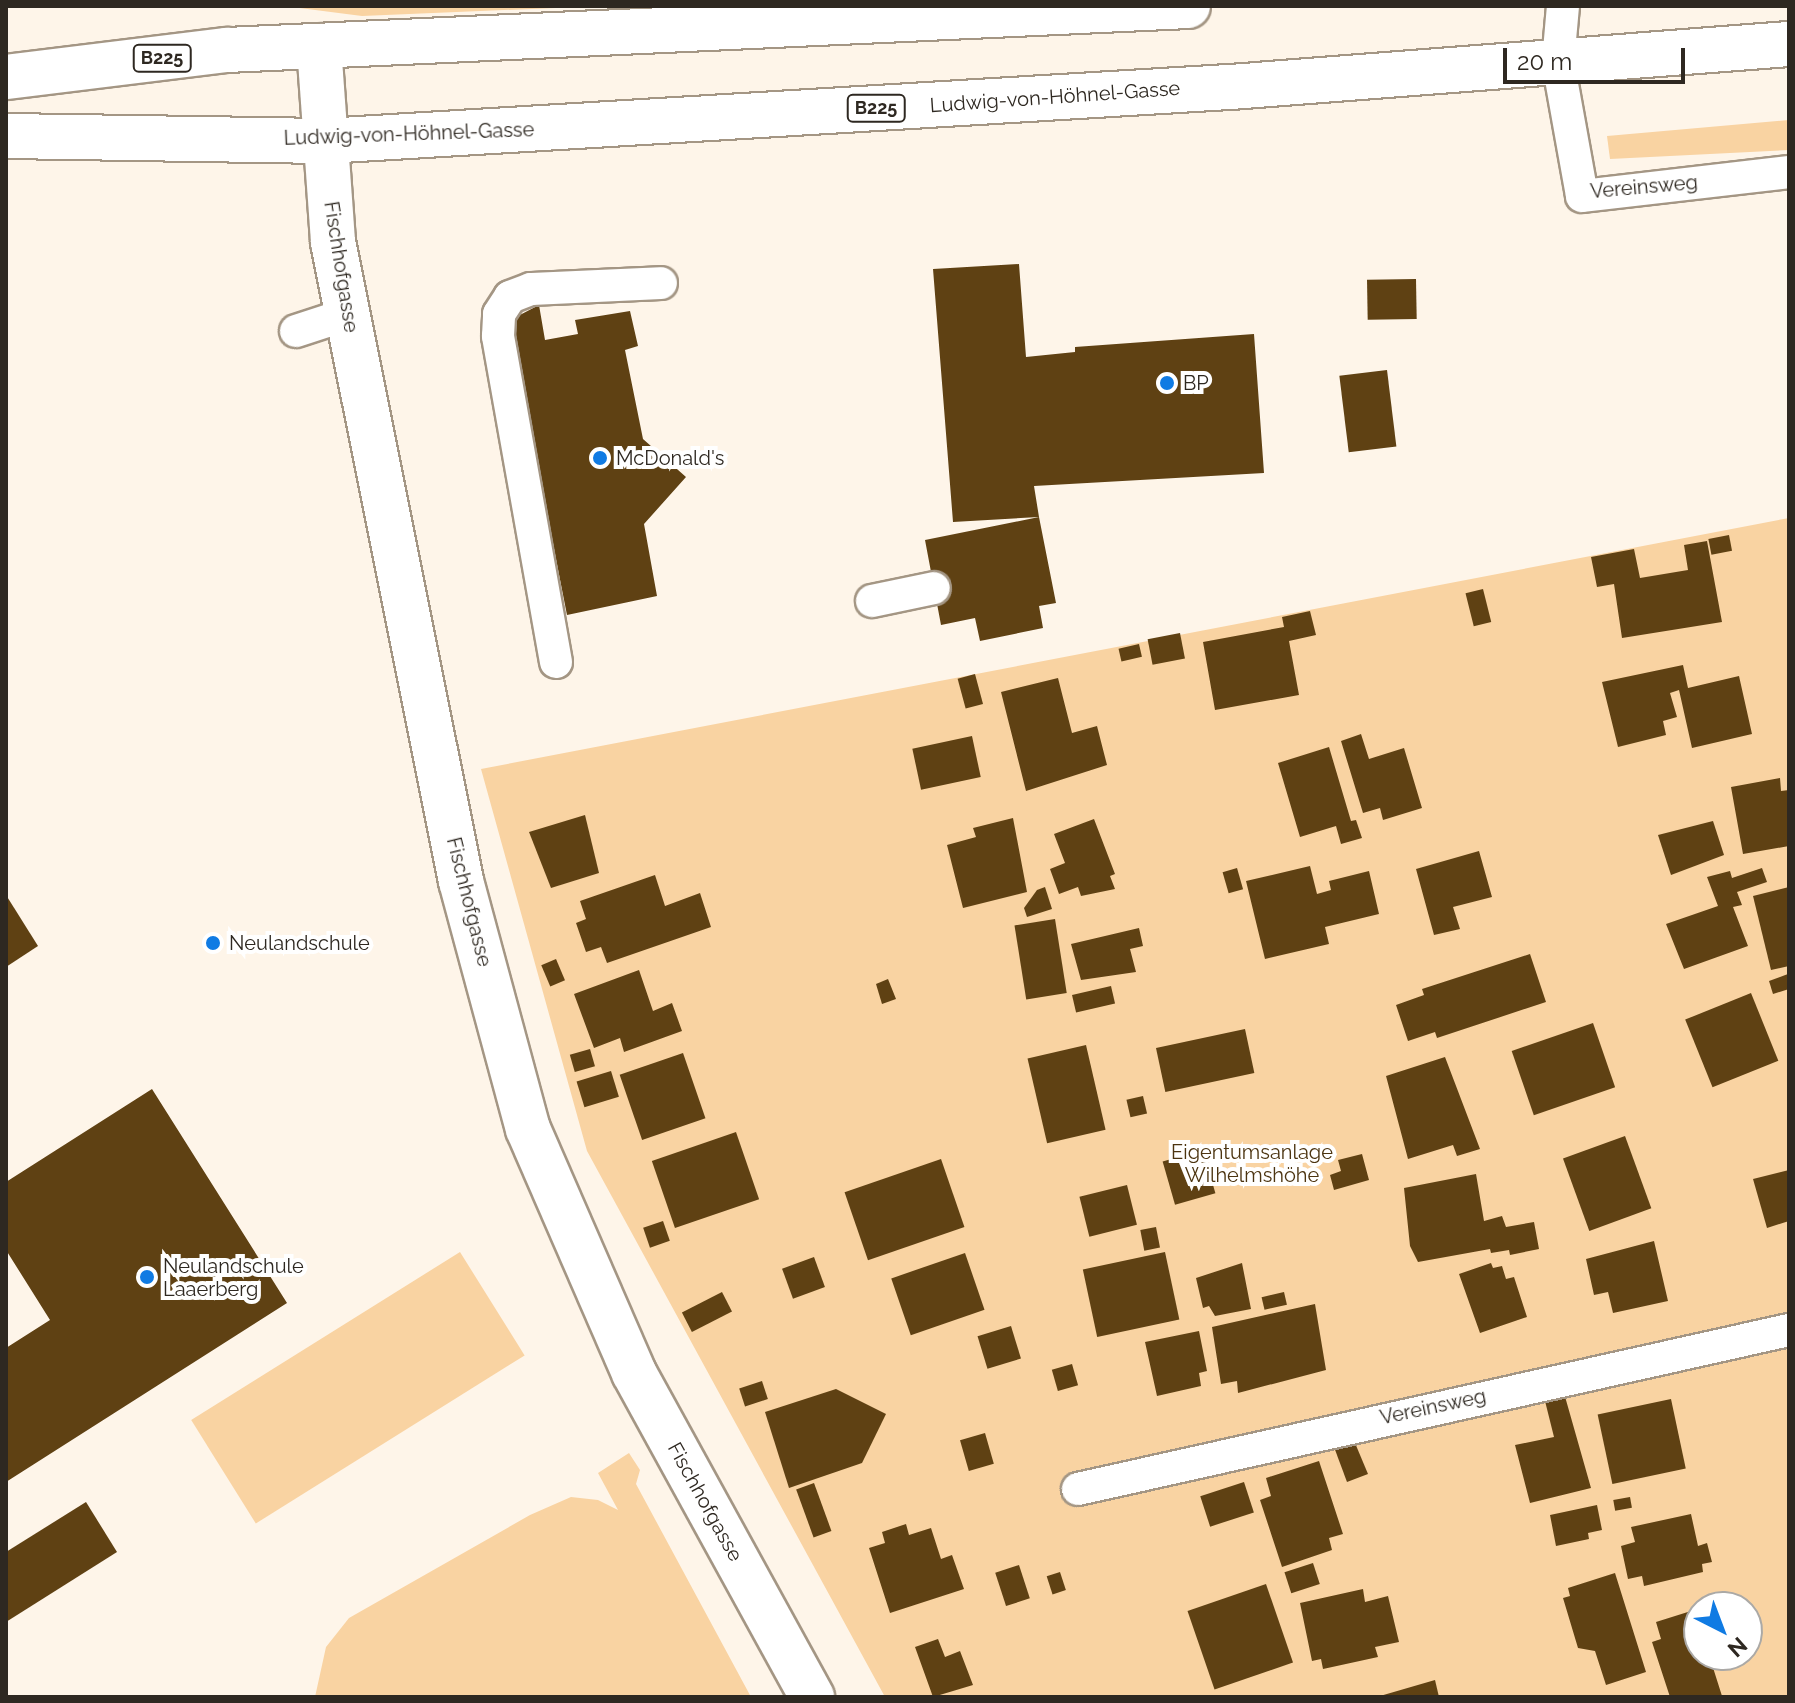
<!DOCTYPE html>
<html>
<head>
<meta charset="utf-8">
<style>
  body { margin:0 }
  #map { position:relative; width:1795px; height:1703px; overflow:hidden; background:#fef5e9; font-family:Raleway,sans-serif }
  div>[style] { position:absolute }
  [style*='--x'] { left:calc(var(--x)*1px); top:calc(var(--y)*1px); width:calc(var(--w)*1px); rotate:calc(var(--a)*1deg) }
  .green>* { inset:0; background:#f9d3a2; transform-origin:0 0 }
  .building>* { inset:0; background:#5f4113; transform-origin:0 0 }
  .roads { filter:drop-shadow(2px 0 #a49684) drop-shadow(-2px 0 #a49684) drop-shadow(0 2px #a49684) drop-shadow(0 -2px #a49684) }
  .service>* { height:32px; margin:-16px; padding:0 16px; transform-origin:16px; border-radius:16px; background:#fff }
  .minor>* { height:44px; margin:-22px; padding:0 22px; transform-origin:22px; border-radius:22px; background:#fff }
  .primary>* { height:44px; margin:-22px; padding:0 22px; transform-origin:22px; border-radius:22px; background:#fff }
  .dots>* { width:22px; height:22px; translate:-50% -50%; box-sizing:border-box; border:4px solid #fff; border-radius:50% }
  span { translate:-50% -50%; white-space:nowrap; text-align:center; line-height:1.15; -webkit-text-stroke:8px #fff; paint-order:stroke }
  .shield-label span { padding:2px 6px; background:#fff; border:2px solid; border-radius:6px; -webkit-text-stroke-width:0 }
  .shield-label { font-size:18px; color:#2e2821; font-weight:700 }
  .street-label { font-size:20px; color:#2e2821 }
  .poi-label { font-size:20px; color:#2e2821 }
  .left { translate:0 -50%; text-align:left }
  .park-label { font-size:20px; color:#4c3410 }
  .frame { position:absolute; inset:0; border:8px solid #2e2821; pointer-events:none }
  .north { position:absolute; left:1683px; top:1591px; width:80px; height:80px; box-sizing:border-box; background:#fff; border:2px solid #aba9a6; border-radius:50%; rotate:138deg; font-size:22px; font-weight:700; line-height:32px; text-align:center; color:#2e2821 }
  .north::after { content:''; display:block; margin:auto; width:28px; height:36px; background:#107be3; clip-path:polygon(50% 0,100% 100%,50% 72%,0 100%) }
  .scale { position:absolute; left:1503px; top:48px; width:182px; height:36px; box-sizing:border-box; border:4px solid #2e2821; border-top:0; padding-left:10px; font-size:24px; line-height:28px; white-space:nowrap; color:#2e2821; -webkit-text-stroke:6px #fff; paint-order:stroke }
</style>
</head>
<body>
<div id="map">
  <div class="green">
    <div style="clip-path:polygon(284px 6px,603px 6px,362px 16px)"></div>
    <div style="clip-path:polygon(1789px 120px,1789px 150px,1610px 159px,1607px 136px)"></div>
    <div style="clip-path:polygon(evenodd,1789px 518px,1789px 1697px,885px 1697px,587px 1151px,481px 769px,1789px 518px,1699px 1607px,1747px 1607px,1747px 1655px,1699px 1655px,1699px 1607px)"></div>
    <div style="left:460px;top:1252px;width:122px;height:317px;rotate:58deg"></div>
    <div style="clip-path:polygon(629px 1453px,640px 1470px,636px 1484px,751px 1697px,315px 1697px,326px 1647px,349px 1618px,530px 1515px,571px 1497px,598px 1500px,618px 1510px,598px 1473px)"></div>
  </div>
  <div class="building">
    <div style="clip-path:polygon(1019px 264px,1026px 357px,1075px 352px,1075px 347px,1254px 334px,1264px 473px,1034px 486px,1039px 517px,953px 522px,933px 269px)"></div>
    <div style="left:1416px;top:279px;width:40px;height:49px;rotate:89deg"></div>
    <div style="clip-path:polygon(539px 305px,545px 340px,578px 334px,575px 320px,630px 311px,638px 346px,625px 350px,643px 439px,686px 477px,644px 524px,657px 596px,567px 615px,511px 330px,516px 317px)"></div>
    <div style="left:1387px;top:370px;width:77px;height:48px;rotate:83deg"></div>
    <div style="clip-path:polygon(1039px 517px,1056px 603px,1039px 606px,1043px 628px,980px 641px,975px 618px,941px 625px,925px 540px)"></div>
    <div style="left:1729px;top:535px;width:16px;height:21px;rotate:79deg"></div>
    <div style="clip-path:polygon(1707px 541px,1722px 622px,1622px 638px,1614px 584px,1597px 587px,1591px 557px,1634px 549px,1640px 578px,1688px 570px,1684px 545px)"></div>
    <div style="left:1483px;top:589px;width:34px;height:18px;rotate:76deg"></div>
    <div style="clip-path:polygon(1310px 611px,1316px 635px,1289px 641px,1299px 695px,1215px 710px,1203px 642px,1284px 627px,1282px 617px)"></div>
    <div style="left:1180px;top:633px;width:26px;height:33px;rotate:79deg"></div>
    <div style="left:1139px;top:644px;width:13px;height:21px;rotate:77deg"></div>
    <div style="clip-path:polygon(1683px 665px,1688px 688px,1739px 676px,1752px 734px,1692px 748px,1679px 690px,1670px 693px,1677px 717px,1663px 721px,1666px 735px,1618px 747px,1602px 682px)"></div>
    <div style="left:975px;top:674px;width:31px;height:18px;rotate:75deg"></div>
    <div style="clip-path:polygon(1058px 678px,1072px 733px,1097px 726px,1107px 765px,1026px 791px,1001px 692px)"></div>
    <div style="clip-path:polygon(1361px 734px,1369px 759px,1404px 748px,1422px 808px,1383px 820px,1380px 808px,1363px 813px,1341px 741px)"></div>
    <div style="left:972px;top:736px;width:42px;height:61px;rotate:78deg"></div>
    <div style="clip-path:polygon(1329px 747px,1351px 821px,1356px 820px,1362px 838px,1341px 844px,1336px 826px,1300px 837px,1278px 763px)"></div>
    <div style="clip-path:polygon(1780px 778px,1781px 791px,1789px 790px,1789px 846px,1743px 854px,1731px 787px)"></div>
    <div style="clip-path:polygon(585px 815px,599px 873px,551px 888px,529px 832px)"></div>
    <div style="clip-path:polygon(1013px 818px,1027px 892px,963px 908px,947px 845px,976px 837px,973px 828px)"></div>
    <div style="clip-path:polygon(1094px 819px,1115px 874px,1110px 876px,1115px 889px,1081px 896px,1078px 887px,1059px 894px,1050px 869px,1065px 863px,1054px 834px)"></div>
    <div style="clip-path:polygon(1713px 821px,1724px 855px,1671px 875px,1658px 835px)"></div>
    <div style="clip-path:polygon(1479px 851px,1492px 897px,1453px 907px,1460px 929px,1434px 935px,1416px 869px)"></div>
    <div style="clip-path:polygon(1310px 866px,1317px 894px,1331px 890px,1329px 881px,1369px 871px,1379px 914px,1325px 927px,1329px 944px,1265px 959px,1246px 881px)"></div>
    <div style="left:1237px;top:868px;width:22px;height:15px;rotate:74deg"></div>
    <div style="clip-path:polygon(1762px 868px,1767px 882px,1737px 892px,1742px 905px,1733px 907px,1748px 946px,1684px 969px,1666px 924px,1718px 906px,1707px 877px,1730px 871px,1732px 878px)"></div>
    <div style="clip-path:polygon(655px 875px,665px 906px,700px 893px,711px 927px,607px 963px,601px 947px,586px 952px,576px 923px,586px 919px,580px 901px)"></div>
    <div style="clip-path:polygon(1045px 887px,1052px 909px,1027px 917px,1024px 908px,1037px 890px)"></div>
    <div style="clip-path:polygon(1789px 887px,1789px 966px,1771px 970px,1753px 896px)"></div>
    <div style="clip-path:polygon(6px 895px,38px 946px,6px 967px)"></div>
    <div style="left:1055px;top:919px;width:75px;height:41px;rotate:81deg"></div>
    <div style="clip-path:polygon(1139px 928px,1143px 946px,1130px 949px,1136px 972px,1081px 980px,1071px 944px)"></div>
    <div style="clip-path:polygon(1530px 954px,1546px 1002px,1437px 1038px,1435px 1032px,1408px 1041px,1396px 1005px,1424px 995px,1422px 989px)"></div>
    <div style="left:556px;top:959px;width:23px;height:16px;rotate:67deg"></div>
    <div style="clip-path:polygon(639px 970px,653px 1011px,672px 1003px,682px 1031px,624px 1052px,620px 1038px,594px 1048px,574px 994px)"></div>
    <div style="clip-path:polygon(1788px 974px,1789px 989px,1773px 994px,1769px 981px)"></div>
    <div style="clip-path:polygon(888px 979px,896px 999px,882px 1004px,876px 984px)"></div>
    <div style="left:1111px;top:986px;width:18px;height:40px;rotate:77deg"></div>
    <div style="left:1751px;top:993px;width:73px;height:71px;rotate:68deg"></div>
    <div style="left:1593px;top:1023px;width:68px;height:86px;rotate:71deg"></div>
    <div style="left:1245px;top:1029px;width:45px;height:91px;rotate:78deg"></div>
    <div style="left:1086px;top:1045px;width:87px;height:60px;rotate:77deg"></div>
    <div style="left:590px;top:1049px;width:18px;height:21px;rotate:74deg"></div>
    <div style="left:683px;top:1053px;width:69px;height:67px;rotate:71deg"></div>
    <div style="clip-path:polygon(1445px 1057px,1480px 1149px,1457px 1156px,1453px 1145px,1408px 1159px,1386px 1076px)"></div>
    <div style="left:611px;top:1071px;width:27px;height:36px;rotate:73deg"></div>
    <div style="clip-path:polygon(152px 1089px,287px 1303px,6px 1482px,6px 1348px,50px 1320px,6px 1250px,6px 1182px)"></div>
    <div style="left:1143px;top:1096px;width:18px;height:17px;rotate:77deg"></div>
    <div style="left:736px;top:1132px;width:71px;height:89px;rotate:71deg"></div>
    <div style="left:1625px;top:1136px;width:77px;height:66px;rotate:70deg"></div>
    <div style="left:1203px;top:1150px;width:45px;height:42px;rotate:74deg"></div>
    <div style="clip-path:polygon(1362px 1154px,1369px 1180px,1334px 1190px,1330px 1175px,1341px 1171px,1338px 1160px)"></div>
    <div style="left:941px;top:1159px;width:72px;height:102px;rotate:71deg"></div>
    <div style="clip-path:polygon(1789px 1170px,1789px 1221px,1767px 1228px,1753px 1179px)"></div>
    <div style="clip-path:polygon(1476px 1174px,1484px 1221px,1502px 1216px,1506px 1227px,1534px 1222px,1539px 1249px,1510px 1255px,1509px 1250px,1491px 1253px,1490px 1249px,1418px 1262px,1410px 1246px,1404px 1188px)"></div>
    <div style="left:1127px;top:1185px;width:41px;height:49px;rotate:76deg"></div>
    <div style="left:663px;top:1221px;width:21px;height:21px;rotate:71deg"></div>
    <div style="left:1156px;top:1227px;width:21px;height:16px;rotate:79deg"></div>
    <div style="clip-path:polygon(1654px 1241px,1668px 1301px,1613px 1313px,1608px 1292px,1594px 1295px,1586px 1259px)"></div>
    <div style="left:1165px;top:1252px;width:69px;height:84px;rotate:78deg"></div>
    <div style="left:965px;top:1253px;width:60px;height:78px;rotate:71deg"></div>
    <div style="left:814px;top:1257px;width:32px;height:34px;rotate:70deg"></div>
    <div style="clip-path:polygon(1242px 1263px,1251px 1309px,1215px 1316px,1209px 1306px,1203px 1308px,1196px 1278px)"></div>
    <div style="clip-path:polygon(1491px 1263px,1493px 1268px,1502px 1266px,1506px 1279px,1514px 1277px,1527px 1317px,1480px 1333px,1459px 1274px)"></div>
    <div style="left:722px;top:1292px;width:22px;height:45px;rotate:63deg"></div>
    <div style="left:1284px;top:1292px;width:13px;height:23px;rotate:77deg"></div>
    <div style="clip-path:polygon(1315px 1304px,1326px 1370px,1238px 1393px,1237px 1381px,1221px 1384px,1212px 1327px)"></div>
    <div style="left:1011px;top:1326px;width:34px;height:35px;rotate:73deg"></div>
    <div style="clip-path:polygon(1199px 1331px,1207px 1371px,1199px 1373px,1201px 1386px,1157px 1396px,1145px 1342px)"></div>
    <div style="left:1072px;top:1364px;width:22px;height:21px;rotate:74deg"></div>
    <div style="left:762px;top:1381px;width:19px;height:24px;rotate:72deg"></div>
    <div style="clip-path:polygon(836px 1389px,886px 1414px,862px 1463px,789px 1488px,765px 1412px)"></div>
    <div style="clip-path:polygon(1564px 1393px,1591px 1488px,1530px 1503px,1515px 1445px,1554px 1437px,1544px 1397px)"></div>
    <div style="left:1671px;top:1399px;width:71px;height:75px;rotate:78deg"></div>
    <div style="left:985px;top:1433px;width:32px;height:26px;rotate:74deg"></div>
    <div style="clip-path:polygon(1355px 1443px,1368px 1474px,1347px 1482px,1334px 1447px)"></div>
    <div style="clip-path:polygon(1319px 1461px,1343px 1534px,1329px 1538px,1332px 1550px,1282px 1567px,1260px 1500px,1271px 1496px,1266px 1478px)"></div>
    <div style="left:1244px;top:1482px;width:32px;height:46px;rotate:72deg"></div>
    <div style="left:814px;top:1483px;width:51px;height:19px;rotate:70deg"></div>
    <div style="left:1630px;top:1497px;width:11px;height:17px;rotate:80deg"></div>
    <div style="clip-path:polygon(86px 1502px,117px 1552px,6px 1622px,6px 1552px)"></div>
    <div style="clip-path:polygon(1597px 1505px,1602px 1530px,1588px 1533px,1589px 1539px,1556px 1546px,1550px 1515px)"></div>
    <div style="clip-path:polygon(1691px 1514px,1698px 1546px,1707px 1543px,1712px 1562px,1702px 1564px,1703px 1572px,1644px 1586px,1642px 1576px,1628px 1579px,1621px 1546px,1635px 1542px,1631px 1527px)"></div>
    <div style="clip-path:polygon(906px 1524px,909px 1535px,931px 1528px,941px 1559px,952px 1555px,964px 1589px,890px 1613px,869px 1548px,885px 1543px,882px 1532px)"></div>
    <div style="left:1313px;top:1563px;width:22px;height:30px;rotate:72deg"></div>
    <div style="left:1019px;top:1565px;width:35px;height:25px;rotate:72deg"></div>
    <div style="left:1060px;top:1572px;width:19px;height:14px;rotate:72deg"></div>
    <div style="clip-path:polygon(1615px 1573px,1646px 1672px,1606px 1685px,1595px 1651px,1578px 1648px,1563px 1598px,1570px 1596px,1568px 1588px)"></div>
    <div style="left:1266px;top:1584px;width:83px;height:83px;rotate:71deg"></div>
    <div style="clip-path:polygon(1363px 1589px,1365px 1602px,1388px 1596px,1399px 1642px,1375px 1647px,1378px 1657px,1323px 1669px,1321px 1659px,1312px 1661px,1300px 1603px)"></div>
    <div style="clip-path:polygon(1691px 1611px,1699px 1626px,1699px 1655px,1709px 1655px,1722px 1696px,1670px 1697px,1652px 1642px,1661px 1639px,1656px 1622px)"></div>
    <div style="clip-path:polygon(938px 1639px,945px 1657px,960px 1651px,973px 1685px,933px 1697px,915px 1647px)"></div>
    <div style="clip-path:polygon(1435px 1680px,1439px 1697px,1380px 1697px,1380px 1696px)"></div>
  </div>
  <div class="roads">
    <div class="service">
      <div style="--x:1563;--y:6;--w:56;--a:95.1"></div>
      <div style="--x:1558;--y:62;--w:136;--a:79.8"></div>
      <div style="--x:1582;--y:196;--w:208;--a:-6.6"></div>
      <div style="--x:296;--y:331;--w:55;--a:-18.1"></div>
      <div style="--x:872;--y:601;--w:63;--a:-11.8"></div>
      <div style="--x:556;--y:662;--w:331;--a:-100.1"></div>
      <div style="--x:498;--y:336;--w:22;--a:-87"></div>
      <div style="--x:499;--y:314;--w:20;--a:-57"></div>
      <div style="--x:510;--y:297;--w:22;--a:-21"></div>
      <div style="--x:531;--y:289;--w:130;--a:-2.6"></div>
      <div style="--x:1078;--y:1489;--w:729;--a:-12.61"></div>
    </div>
    <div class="minor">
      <div style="--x:319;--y:46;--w:196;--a:85.9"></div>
      <div style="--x:333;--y:242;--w:652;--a:78.67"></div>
      <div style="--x:461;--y:881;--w:257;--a:74.9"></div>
      <div style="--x:528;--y:1129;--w:266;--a:66.5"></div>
      <div style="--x:634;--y:1373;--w:370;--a:61.2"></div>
    </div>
    <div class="primary">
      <div style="--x:6;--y:77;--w:223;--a:-7"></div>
      <div style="--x:227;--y:50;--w:962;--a:-2.62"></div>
      <div style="--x:6;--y:136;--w:319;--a:0.9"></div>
      <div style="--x:325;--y:141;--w:921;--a:-3.42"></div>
      <div style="--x:1244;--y:86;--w:547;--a:-4.41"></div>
    </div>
  </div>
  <div class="dots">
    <div style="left:1167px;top:383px;background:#107be3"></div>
    <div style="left:600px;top:458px;background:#107be3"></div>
    <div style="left:213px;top:943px;background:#107be3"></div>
    <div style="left:147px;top:1277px;background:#107be3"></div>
  </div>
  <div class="shield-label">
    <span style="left:162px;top:58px">B225</span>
    <span style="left:876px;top:108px">B225</span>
  </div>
  <div class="street-label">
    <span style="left:1055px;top:97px;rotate:-4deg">Ludwig-von-Höhnel-Gasse</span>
    <span style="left:409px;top:134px;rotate:-2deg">Ludwig-von-Höhnel-Gasse</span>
    <span style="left:1644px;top:187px;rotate:-5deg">Vereinsweg</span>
    <span style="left:341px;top:267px;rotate:81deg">Fischhofgasse</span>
    <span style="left:469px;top:902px;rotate:76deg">Fischhofgasse</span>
    <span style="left:1433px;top:1407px;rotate:-12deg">Vereinsweg</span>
    <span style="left:705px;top:1502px;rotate:61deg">Fischhofgasse</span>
  </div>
  <div class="poi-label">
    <span class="left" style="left:1183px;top:383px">BP</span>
    <span class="left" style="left:616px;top:458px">McDonald's</span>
    <span class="left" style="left:229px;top:943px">Neulandschule</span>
    <span class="left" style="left:163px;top:1278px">Neulandschule<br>Laaerberg</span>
  </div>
  <div class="park-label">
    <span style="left:1252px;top:1164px">Eigentumsanlage<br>Wilhelmshöhe</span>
  </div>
  <div class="frame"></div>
  <div class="north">N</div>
  <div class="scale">20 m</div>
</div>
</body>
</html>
